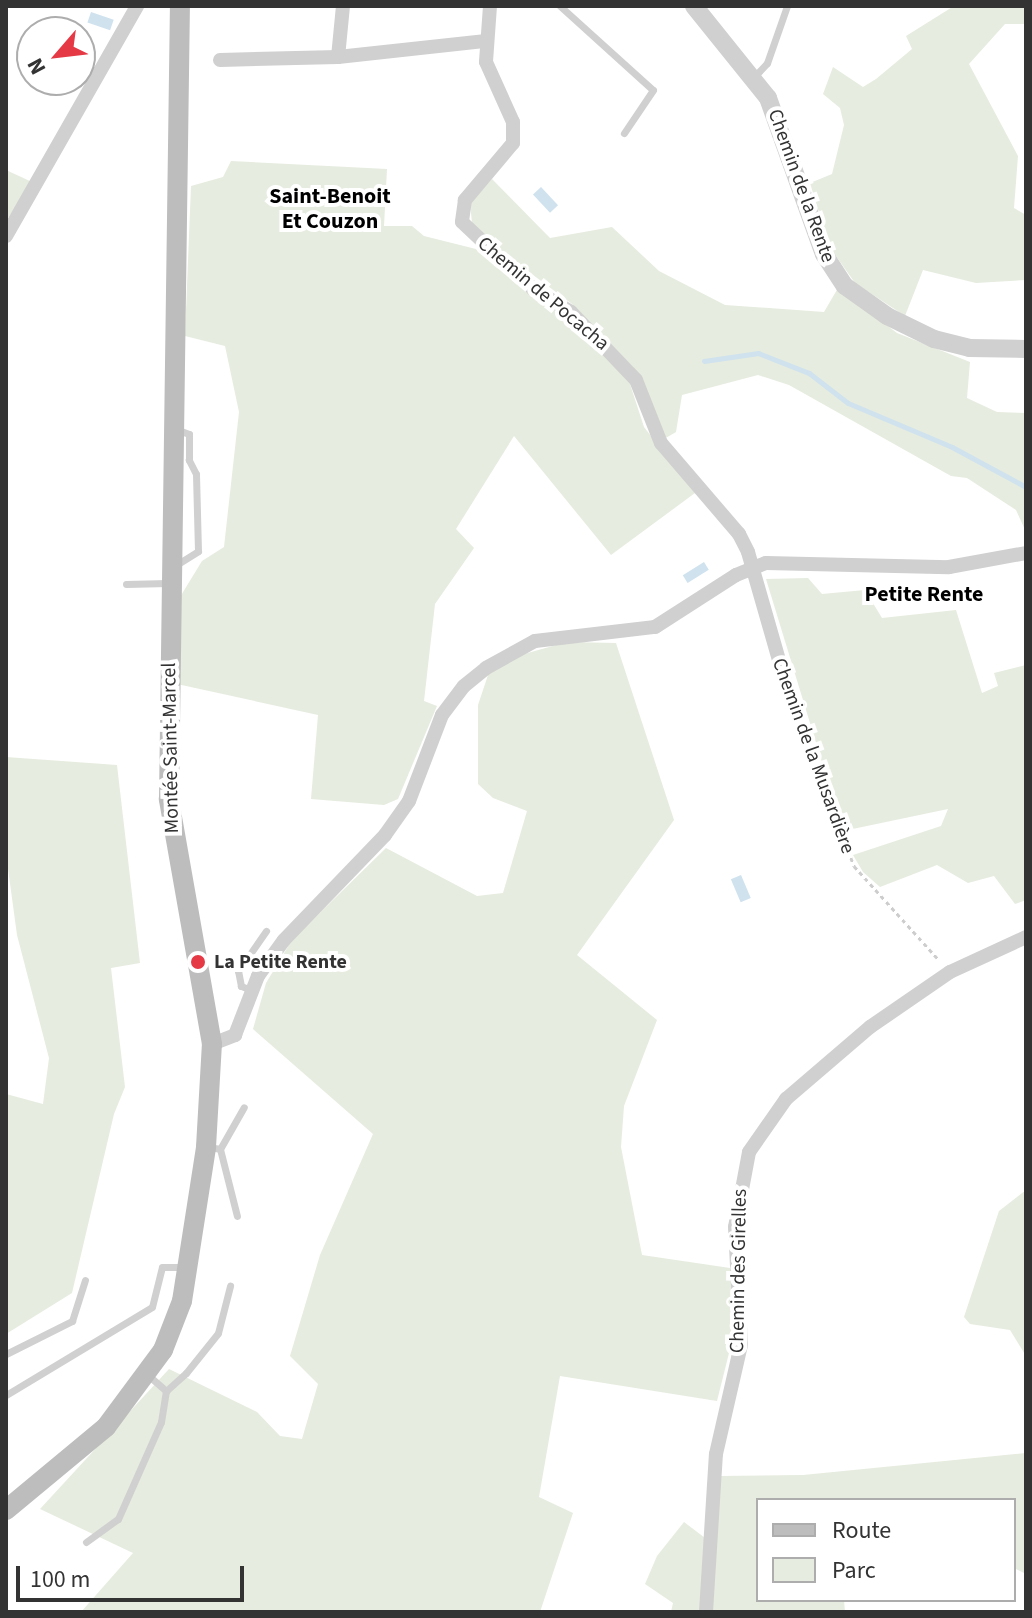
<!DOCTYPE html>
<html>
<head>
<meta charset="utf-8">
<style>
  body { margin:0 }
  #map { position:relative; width:1032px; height:1618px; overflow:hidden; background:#fff; font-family:"Source Sans 3",sans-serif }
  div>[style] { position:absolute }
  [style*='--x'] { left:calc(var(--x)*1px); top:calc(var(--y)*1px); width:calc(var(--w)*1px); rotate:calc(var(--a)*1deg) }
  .green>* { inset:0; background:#e6ecdf }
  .water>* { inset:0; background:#cfe2ee; transform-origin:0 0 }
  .stream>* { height:5px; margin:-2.5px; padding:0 2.5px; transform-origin:2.5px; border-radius:2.5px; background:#cfe2ee }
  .path>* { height:3px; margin-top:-1.5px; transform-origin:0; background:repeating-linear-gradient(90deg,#cdcdcd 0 4px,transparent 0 8px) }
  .service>* { height:7px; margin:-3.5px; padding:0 3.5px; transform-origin:3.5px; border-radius:3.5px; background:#d0d0d0 }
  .minor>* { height:14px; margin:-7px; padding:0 7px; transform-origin:7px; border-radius:7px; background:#d0d0d0 }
  .tertiary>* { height:18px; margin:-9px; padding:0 9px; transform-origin:9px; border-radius:9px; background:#d0d0d0 }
  .secondary>* { height:20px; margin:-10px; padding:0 10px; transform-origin:10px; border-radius:10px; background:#bdbdbd }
  .dots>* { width:22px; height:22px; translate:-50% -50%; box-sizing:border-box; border:4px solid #fff; border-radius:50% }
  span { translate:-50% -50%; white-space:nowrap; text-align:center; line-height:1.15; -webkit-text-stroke:8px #fff; paint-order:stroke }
  .street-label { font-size:20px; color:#333 }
  .poi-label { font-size:20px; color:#333; font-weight:700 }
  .left { translate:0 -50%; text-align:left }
  .neighbourhood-label { font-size:22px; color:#000; font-weight:700 }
  .frame { position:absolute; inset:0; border:8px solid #333; pointer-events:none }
  .legend { position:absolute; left:756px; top:1498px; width:260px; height:104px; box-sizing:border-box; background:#fff; border:2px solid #adadad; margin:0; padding:10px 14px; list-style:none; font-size:24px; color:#333 }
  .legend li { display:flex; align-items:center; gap:16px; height:40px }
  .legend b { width:40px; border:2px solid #adadad }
  .north { position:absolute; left:16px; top:16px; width:80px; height:80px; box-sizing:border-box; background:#fff; border:2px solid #adadad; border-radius:50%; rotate:242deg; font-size:22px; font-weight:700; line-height:32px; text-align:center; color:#333 }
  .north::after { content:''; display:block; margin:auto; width:28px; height:36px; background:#e63946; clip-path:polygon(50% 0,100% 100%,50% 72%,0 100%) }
  .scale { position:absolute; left:16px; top:1566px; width:228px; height:36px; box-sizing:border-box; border:4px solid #333; border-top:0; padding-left:10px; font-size:24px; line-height:28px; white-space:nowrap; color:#333; -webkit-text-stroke:6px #fff; paint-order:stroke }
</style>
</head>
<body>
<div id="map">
  <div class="green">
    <div style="clip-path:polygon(954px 6px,1026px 6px,1026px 24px,1005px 24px,969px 64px,1018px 156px,1014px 208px,1026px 215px,1026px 280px,976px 283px,923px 270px,905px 316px,855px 283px,829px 246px,810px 183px,832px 174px,844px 125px,840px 108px,823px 94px,833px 67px,863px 87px,876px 79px,912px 49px,906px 36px)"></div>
    <div style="clip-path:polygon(231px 161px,387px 169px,384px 226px,412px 226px,424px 236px,476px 249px,579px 326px,629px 381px,644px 427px,695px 493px,611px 555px,514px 436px,456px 529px,474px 548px,435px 604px,424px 701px,437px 706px,398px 799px,384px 805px,311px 799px,318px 715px,177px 684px,180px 597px,202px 561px,224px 547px,239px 412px,225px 346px,185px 336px,191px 186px,223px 177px)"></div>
    <div style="clip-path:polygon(6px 170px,32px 182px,6px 221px)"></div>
    <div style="clip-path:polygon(492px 179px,550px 238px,612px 227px,659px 271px,725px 305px,824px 312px,838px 288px,897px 333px,970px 362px,967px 398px,997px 412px,1026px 413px,1026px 532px,1016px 510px,967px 478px,951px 476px,789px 385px,758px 375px,682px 395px,676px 432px,664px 439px,633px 367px,572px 304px,485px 239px,472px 223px,470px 203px)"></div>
    <div style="clip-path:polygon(808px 578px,822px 594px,865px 590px,882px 618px,956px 610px,982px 693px,998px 686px,994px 673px,1026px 665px,1026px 900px,1015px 904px,994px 876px,968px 883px,937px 865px,880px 887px,863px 872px,853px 855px,941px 826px,948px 809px,843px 831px,766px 579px)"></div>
    <div style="clip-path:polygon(567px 642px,616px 643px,674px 820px,577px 955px,657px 1020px,624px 1106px,621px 1147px,642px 1255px,730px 1268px,735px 1329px,717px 1401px,560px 1376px,539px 1497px,573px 1513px,540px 1612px,81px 1612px,133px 1553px,40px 1509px,169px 1369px,257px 1412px,280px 1436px,302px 1439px,318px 1384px,290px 1356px,320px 1255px,373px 1134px,253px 1029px,266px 983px,292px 940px,386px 848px,477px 896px,503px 893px,527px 811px,493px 798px,478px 784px,478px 705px,488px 675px,517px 656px)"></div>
    <div style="clip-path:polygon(6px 757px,117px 765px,140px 963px,111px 968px,125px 1087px,114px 1114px,72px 1293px,6px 1334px,6px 1094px,43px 1104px,49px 1058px,17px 935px,6px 854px)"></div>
    <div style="clip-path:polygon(1026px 1190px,1026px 1356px,1010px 1330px,970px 1324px,964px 1317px,999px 1211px)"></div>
    <div style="clip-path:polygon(1026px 1453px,1026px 1574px,1014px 1568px,1014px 1500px,758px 1500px,758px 1600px,844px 1600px,845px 1612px,671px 1612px,673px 1603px,645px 1584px,657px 1556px,684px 1522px,713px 1544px,720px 1476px,803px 1475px)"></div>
  </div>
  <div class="water">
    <div style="left:91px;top:12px;width:24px;height:11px;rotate:19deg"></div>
    <div style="left:541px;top:187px;width:25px;height:11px;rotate:47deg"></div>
    <div style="left:704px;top:562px;width:9px;height:25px;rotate:58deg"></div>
    <div style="left:741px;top:875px;width:25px;height:11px;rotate:67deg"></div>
  </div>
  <div class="stream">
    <div style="--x:704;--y:361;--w:55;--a:-8.4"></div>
    <div style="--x:758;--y:353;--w:55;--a:21.4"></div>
    <div style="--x:809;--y:373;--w:49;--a:37.6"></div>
    <div style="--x:848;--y:403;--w:113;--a:22.9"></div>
    <div style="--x:952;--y:447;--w:84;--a:28.4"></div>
  </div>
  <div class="path">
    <div style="--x:794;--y:708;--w:169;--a:69.2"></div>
    <div style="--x:854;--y:866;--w:127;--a:47.9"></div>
  </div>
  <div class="service">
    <div style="--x:560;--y:6;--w:125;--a:42.1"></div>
    <div style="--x:653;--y:90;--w:52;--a:124"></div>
    <div style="--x:754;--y:77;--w:19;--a:-47"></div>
    <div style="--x:767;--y:63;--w:60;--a:-70.7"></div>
    <div style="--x:176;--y:565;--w:26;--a:-32"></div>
    <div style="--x:198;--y:551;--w:77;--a:-91.5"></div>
    <div style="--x:196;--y:474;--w:16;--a:-117"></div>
    <div style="--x:189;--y:460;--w:26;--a:-90"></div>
    <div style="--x:189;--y:434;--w:12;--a:-160"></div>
    <div style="--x:126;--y:584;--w:42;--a:-1.4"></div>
    <div style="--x:251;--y:990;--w:11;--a:-158"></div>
    <div style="--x:241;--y:986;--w:15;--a:-101"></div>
    <div style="--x:238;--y:971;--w:49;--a:-55"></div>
    <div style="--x:209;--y:1147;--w:11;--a:10"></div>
    <div style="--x:220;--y:1149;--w:69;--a:75.8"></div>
    <div style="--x:220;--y:1149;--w:48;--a:-60.3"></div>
    <div style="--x:6;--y:1354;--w:74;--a:-26.6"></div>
    <div style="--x:72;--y:1321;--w:43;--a:-72.4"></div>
    <div style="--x:149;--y:1376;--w:23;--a:41"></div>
    <div style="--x:166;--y:1391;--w:27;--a:-42"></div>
    <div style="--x:186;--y:1373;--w:51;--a:-51.3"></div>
    <div style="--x:218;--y:1333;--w:49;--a:-75.7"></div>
    <div style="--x:6;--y:1395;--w:170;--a:-31.1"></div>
    <div style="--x:152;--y:1307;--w:41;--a:-76"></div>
    <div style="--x:162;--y:1267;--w:24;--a:0"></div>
    <div style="--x:86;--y:1542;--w:39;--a:-36"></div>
    <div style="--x:118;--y:1519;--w:106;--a:-66.1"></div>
    <div style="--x:161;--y:1422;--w:31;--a:-81"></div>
  </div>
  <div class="minor">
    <div style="--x:490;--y:6;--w:56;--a:94.1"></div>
    <div style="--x:486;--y:62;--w:66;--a:65.8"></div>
    <div style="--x:513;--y:122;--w:21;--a:90"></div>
    <div style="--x:513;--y:143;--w:75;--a:130.1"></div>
    <div style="--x:465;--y:200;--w:22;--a:98"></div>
    <div style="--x:462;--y:222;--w:98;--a:43.3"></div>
    <div style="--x:533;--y:289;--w:44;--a:31.2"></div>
    <div style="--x:571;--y:312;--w:94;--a:46.3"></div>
    <div style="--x:636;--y:380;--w:68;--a:68.4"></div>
    <div style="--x:661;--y:443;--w:120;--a:49.4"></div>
    <div style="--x:739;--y:534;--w:20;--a:63"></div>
    <div style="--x:748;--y:552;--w:149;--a:74"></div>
    <div style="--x:338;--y:57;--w:51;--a:-84.4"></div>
    <div style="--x:220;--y:60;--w:118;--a:-1.5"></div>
    <div style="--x:338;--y:57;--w:149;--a:-6.2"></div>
    <div style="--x:6;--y:236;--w:265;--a:-60.3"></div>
    <div style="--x:212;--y:1044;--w:25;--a:-21"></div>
    <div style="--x:235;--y:1035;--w:63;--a:-68.7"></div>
    <div style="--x:258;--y:976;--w:44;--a:-54.2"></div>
    <div style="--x:284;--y:940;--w:146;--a:-46.1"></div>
    <div style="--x:385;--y:835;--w:42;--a:-54.8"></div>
    <div style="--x:409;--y:801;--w:92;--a:-69"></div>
    <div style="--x:442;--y:715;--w:36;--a:-53"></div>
    <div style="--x:464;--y:686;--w:28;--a:-39"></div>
    <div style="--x:486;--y:668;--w:56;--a:-28.9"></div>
    <div style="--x:535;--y:641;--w:121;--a:-6.7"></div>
    <div style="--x:655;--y:627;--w:96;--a:-32.7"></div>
    <div style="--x:736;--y:575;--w:32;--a:-22"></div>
    <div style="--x:766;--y:563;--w:183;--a:1.3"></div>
    <div style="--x:949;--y:567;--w:78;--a:-10.3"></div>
    <div style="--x:706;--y:1612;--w:158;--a:-86.4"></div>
    <div style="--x:716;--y:1454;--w:112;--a:-77.1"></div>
    <div style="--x:741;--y:1345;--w:118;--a:-92.9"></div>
    <div style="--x:735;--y:1227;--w:76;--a:-79.4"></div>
    <div style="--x:749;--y:1152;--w:65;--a:-55.1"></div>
    <div style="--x:786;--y:1099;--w:111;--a:-40.6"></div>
    <div style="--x:870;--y:1027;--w:97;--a:-34.5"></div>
    <div style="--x:950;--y:972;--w:84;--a:-24.7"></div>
  </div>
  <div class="tertiary">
    <div style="--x:694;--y:6;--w:118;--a:51.2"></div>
    <div style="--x:768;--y:98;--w:166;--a:70.3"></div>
    <div style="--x:824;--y:254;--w:38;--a:57"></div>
    <div style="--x:845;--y:286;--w:52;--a:35.5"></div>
    <div style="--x:887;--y:316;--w:52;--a:26.1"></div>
    <div style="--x:934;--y:339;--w:36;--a:14"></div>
    <div style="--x:969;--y:348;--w:57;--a:1"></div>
  </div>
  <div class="secondary">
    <div style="--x:6;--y:1510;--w:130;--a:-39.7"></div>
    <div style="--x:106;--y:1427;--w:96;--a:-53.5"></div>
    <div style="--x:163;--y:1350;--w:53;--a:-68.8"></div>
    <div style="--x:182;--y:1301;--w:156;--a:-81.1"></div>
    <div style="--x:206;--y:1147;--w:103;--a:-86.7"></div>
    <div style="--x:212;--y:1044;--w:249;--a:-100"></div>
    <div style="--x:169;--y:799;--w:793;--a:-89.21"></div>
  </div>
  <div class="dots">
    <div style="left:198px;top:962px;background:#e63946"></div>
  </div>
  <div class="street-label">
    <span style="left:801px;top:186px;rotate:70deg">Chemin de la Rente</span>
    <span style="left:543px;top:294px;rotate:40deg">Chemin de Pocacha</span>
    <span style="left:171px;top:748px;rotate:-91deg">Montée Saint-Marcel</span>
    <span style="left:813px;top:756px;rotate:70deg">Chemin de la Musardière</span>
    <span style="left:739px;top:1271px;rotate:-89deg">Chemin des Girelles</span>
  </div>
  <div class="poi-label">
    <span class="left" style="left:214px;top:962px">La Petite Rente</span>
  </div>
  <div class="neighbourhood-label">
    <span style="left:330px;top:209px">Saint-Benoit<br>Et Couzon</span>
    <span style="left:924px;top:595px">Petite Rente</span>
  </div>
  <div class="frame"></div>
  <ul class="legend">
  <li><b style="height:10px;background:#bdbdbd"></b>Route</li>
  <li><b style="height:22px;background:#e6ecdf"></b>Parc</li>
  </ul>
  <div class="north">N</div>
  <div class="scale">100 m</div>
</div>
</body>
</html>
